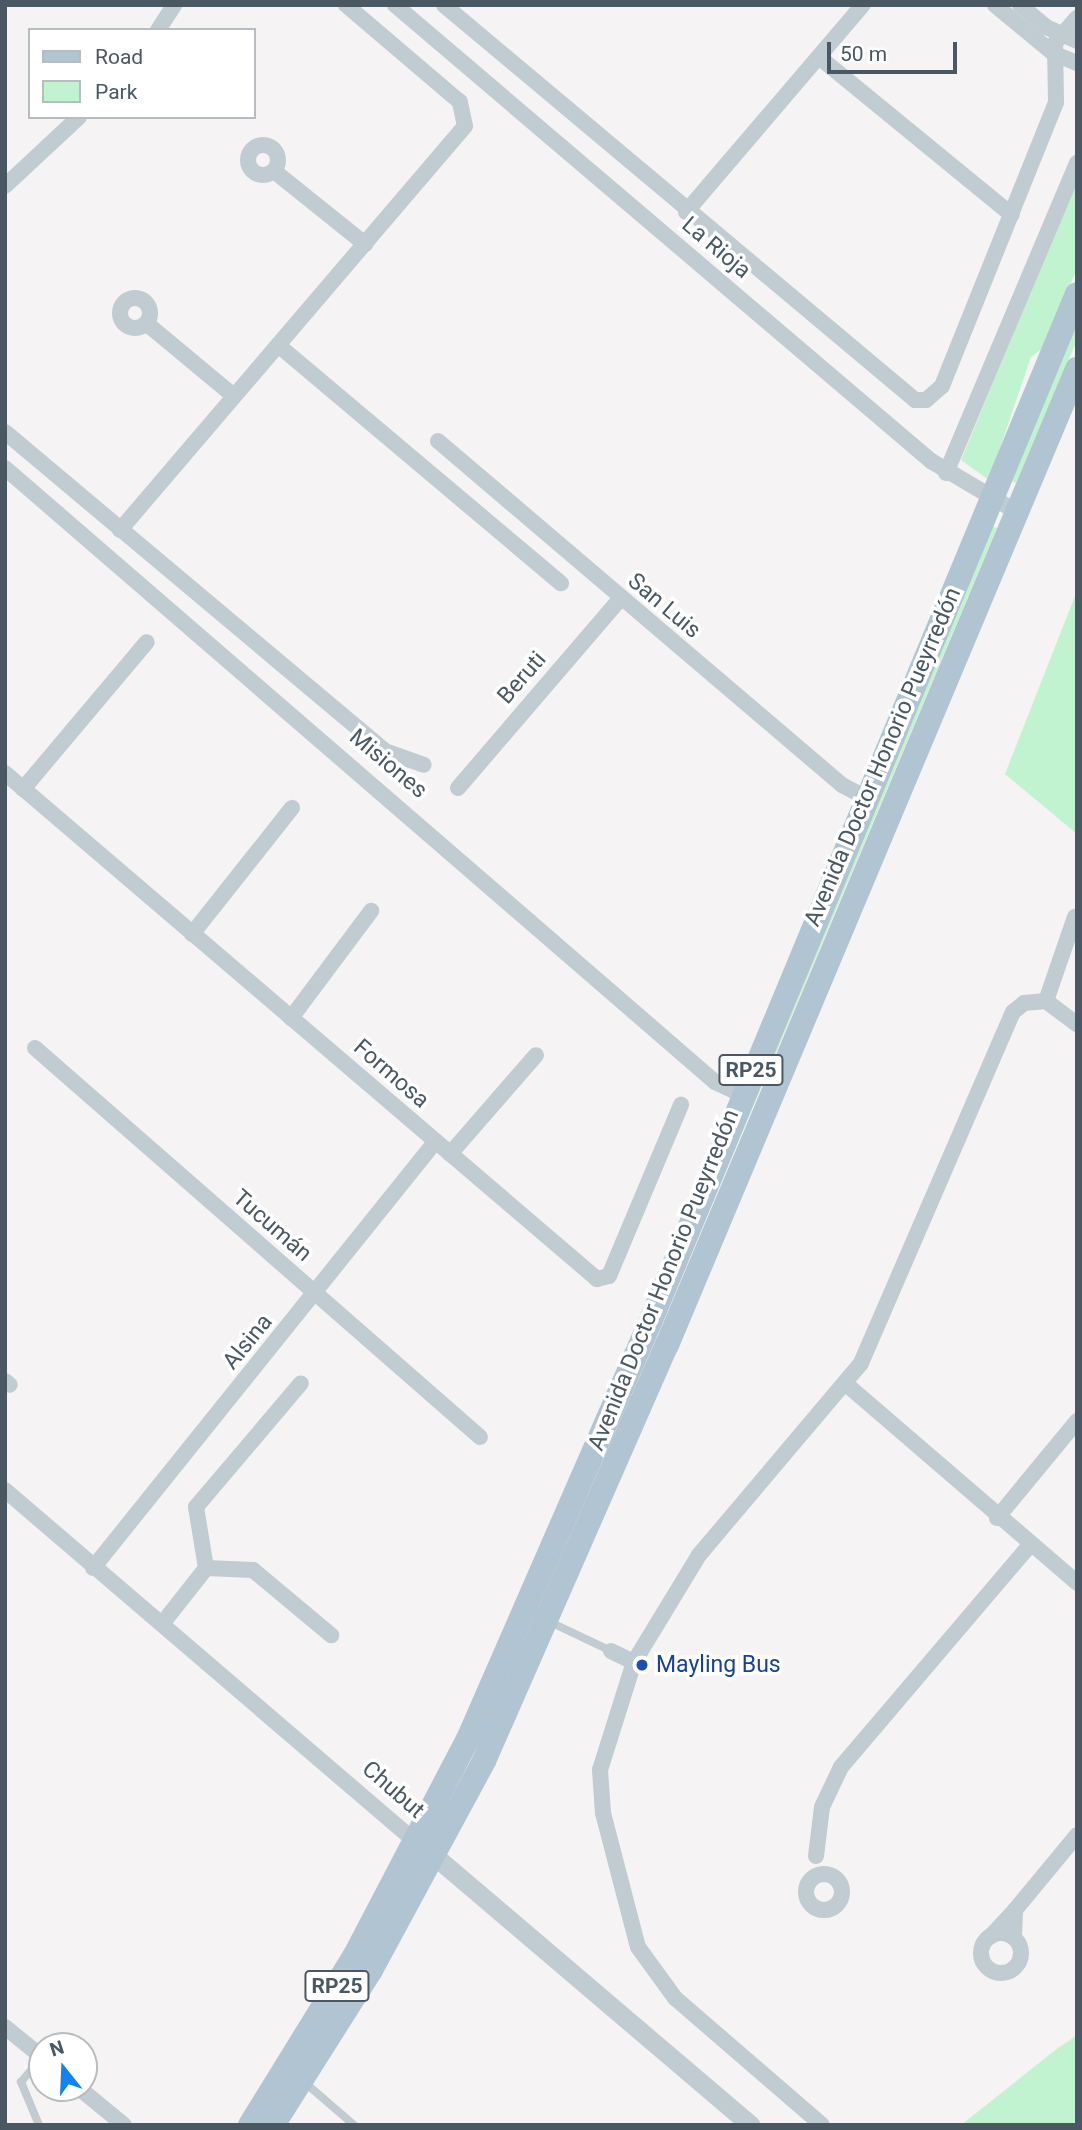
<!DOCTYPE html>
<html>
<head>
<meta charset="utf-8">
<style>
  body { margin:0 }
  #map { position:relative; width:1082px; height:2130px; overflow:hidden; background:#f5f3f3; font-family:Roboto,sans-serif }
  div>[style] { position:absolute }
  [style*='--x'] { left:calc(var(--x)*1px); top:calc(var(--y)*1px); width:calc(var(--w)*1px); rotate:calc(var(--a)*1deg) }
  .green>* { inset:0; background:#c1f3d0 }
  .service>* { height:8px; margin:-4px; padding:0 4px; transform-origin:4px; border-radius:4px; background:#c0cbd2 }
  .minor>* { height:16px; margin:-8px; padding:0 8px; transform-origin:8px; border-radius:8px; background:#c0cbd2 }
  .minor>.ring { margin:-8px; padding:0; box-sizing:content-box; background:none; border:16px solid #c0cbd2; border-radius:50% }
  .tertiary>* { height:19px; margin:-9.5px; padding:0 9.5px; transform-origin:9.5px; border-radius:9.5px; background:#c0cbd2 }
  .primary>* { height:24px; margin:-12px; padding:0 12px; transform-origin:12px; border-radius:12px; background:#b1c4d2 }
  .dots>* { width:19px; height:19px; translate:-50% -50%; box-sizing:border-box; border:4px solid #fff; border-radius:50% }
  span { translate:-50% -50%; white-space:nowrap; text-align:center; line-height:1.15; -webkit-text-stroke:7px #fff; paint-order:stroke }
  .shield-label span { padding:2px 5px; background:#fff; border:2px solid; border-radius:5px; -webkit-text-stroke-width:0 }
  .shield-label { font-size:21px; color:#495862; font-weight:700 }
  .street-label { font-size:23px; color:#495862 }
  .transit-label { font-size:23px; color:#164399 }
  .left { translate:0 -50%; text-align:left }
  .frame { position:absolute; inset:0; border:7px solid #495862; pointer-events:none }
  .legend { position:absolute; left:28px; top:28px; width:228px; height:91px; box-sizing:border-box; background:#fff; border:2px solid #b6bcc0; margin:0; padding:9px 12px; list-style:none; font-size:21px; color:#495862 }
  .legend li { display:flex; align-items:center; gap:14px; height:35px }
  .legend b { width:35px; border:2px solid #b6bcc0 }
  .north { position:absolute; left:28px; top:2032px; width:70px; height:70px; box-sizing:border-box; background:#fff; border:2px solid #b6bcc0; border-radius:50%; rotate:342deg; font-size:19px; font-weight:700; line-height:28px; text-align:center; color:#495862 }
  .north::after { content:''; display:block; margin:auto; width:24px; height:32px; background:#1183f0; clip-path:polygon(50% 0,100% 100%,50% 72%,0 100%) }
  .scale { position:absolute; left:827px; top:42px; width:130px; height:32px; box-sizing:border-box; border:4px solid #495862; border-top:0; padding-left:9px; font-size:21px; line-height:24px; white-space:nowrap; color:#495862; -webkit-text-stroke:5px #fff; paint-order:stroke }
</style>
</head>
<body>
<div id="map">
  <div class="green">
    <div style="clip-path:polygon(1077px 179px,1077px 269px,1043px 348px,1031px 357px,989px 480px,961px 460px)"></div>
    <div style="clip-path:polygon(1077px 325px,1077px 340px,1016px 483px,1011px 481px)"></div>
    <div style="clip-path:polygon(992px 526px,997px 528px,545px 1601px)"></div>
    <div style="clip-path:polygon(1077px 591px,1077px 834px,1005px 774px)"></div>
    <div style="clip-path:polygon(1077px 2035px,1077px 2125px,961px 2125px,1054px 2051px)"></div>
  </div>
  <div class="service">
    <div style="--x:550;--y:1622;--w:68;--a:25.4"></div>
    <div style="--x:303;--y:2081;--w:67;--a:40.8"></div>
    <div style="--x:39;--y:2125;--w:47;--a:-112.7"></div>
    <div style="--x:21;--y:2082;--w:33;--a:-50"></div>
  </div>
  <div class="minor">
    <div style="--x:395;--y:5;--w:704;--a:40.39"></div>
    <div style="--x:931;--y:461;--w:100;--a:30.7"></div>
    <div style="--x:444;--y:5;--w:615;--a:39.98"></div>
    <div style="--x:915;--y:400;--w:11;--a:0"></div>
    <div style="--x:926;--y:400;--w:21;--a:-41"></div>
    <div style="--x:942;--y:386;--w:306;--a:-68.1"></div>
    <div style="--x:1056;--y:102;--w:59;--a:-91"></div>
    <div style="--x:1055;--y:43;--w:33;--a:-49"></div>
    <div style="--x:995;--y:5;--w:75;--a:39.6"></div>
    <div style="--x:1053;--y:53;--w:26;--a:23"></div>
    <div style="--x:1020;--y:5;--w:34;--a:40"></div>
    <div style="--x:1046;--y:27;--w:34;--a:24"></div>
    <div style="--x:158;--y:30;--w:30;--a:-57"></div>
    <div style="--x:819;--y:57;--w:249;--a:39.3"></div>
    <div class="ring" style="left:248px;top:145px;width:14px;height:14px"></div>
    <div style="--x:274;--y:171;--w:117;--a:38.7"></div>
    <div style="--x:5;--y:186;--w:101;--a:-43"></div>
    <div style="--x:686;--y:212;--w:272;--a:-49.5"></div>
    <div class="ring" style="left:120px;top:298px;width:14px;height:14px"></div>
    <div style="--x:146;--y:323;--w:114;--a:39.7"></div>
    <div style="--x:278;--y:345;--w:370;--a:40.1"></div>
    <div style="--x:5;--y:432;--w:496;--a:40"></div>
    <div style="--x:385;--y:751;--w:41;--a:19.7"></div>
    <div style="--x:438;--y:441;--w:531;--a:40.41"></div>
    <div style="--x:842;--y:785;--w:27;--a:28"></div>
    <div style="--x:5;--y:468;--w:939;--a:40.85"></div>
    <div style="--x:715;--y:1082;--w:29;--a:25"></div>
    <div style="--x:946;--y:473;--w:337;--a:-67.1"></div>
    <div style="--x:120;--y:530;--w:531;--a:-49.5"></div>
    <div style="--x:465;--y:126;--w:25;--a:-102"></div>
    <div style="--x:460;--y:102;--w:150;--a:-139.6"></div>
    <div style="--x:5;--y:773;--w:779;--a:40.52"></div>
    <div style="--x:597;--y:1279;--w:12;--a:-14"></div>
    <div style="--x:609;--y:1276;--w:186;--a:-67.2"></div>
    <div style="--x:458;--y:788;--w:249;--a:-49.4"></div>
    <div style="--x:23;--y:789;--w:192;--a:-49.9"></div>
    <div style="--x:192;--y:934;--w:161;--a:-51.6"></div>
    <div style="--x:1046;--y:1001;--w:89;--a:-71"></div>
    <div style="--x:291;--y:1018;--w:134;--a:-53.2"></div>
    <div style="--x:35;--y:1048;--w:591;--a:41.16"></div>
    <div style="--x:450;--y:1154;--w:131;--a:-49"></div>
    <div style="--x:5;--y:1381;--w:6;--a:39"></div>
    <div style="--x:846;--y:1384;--w:305;--a:40.7"></div>
    <div style="--x:5;--y:1490;--w:543;--a:40.59"></div>
    <div style="--x:997;--y:1518;--w:126;--a:-50.5"></div>
    <div style="--x:93;--y:1568;--w:546;--a:-51.24"></div>
    <div style="--x:206;--y:1568;--w:47;--a:2.4"></div>
    <div style="--x:253;--y:1570;--w:102;--a:39.8"></div>
    <div style="--x:162;--y:1624;--w:71;--a:-51.8"></div>
    <div style="--x:206;--y:1568;--w:62;--a:-99.3"></div>
    <div style="--x:196;--y:1507;--w:162;--a:-49.7"></div>
    <div style="--x:611;--y:1651;--w:25;--a:26"></div>
    <div style="--x:634;--y:1662;--w:125;--a:-58.7"></div>
    <div style="--x:699;--y:1555;--w:251;--a:-49.8"></div>
    <div style="--x:861;--y:1363;--w:382;--a:-66.6"></div>
    <div style="--x:1013;--y:1012;--w:14;--a:-39"></div>
    <div style="--x:1024;--y:1003;--w:22;--a:-5"></div>
    <div style="--x:1046;--y:1001;--w:39;--a:37"></div>
    <div style="--x:634;--y:1662;--w:113;--a:107.5"></div>
    <div style="--x:600;--y:1770;--w:43;--a:86"></div>
    <div style="--x:603;--y:1813;--w:138;--a:75.4"></div>
    <div style="--x:638;--y:1947;--w:63;--a:54"></div>
    <div style="--x:675;--y:1998;--w:194;--a:40.8"></div>
    <div style="--x:816;--y:1856;--w:49;--a:-83"></div>
    <div style="--x:822;--y:1807;--w:44;--a:-64.6"></div>
    <div style="--x:841;--y:1767;--w:292;--a:-49.6"></div>
    <div class="ring" style="left:806px;top:1874px;width:20px;height:20px"></div>
    <div style="--x:1015;--y:1910;--w:97;--a:-50.4"></div>
    <div class="ring" style="left:981px;top:1933px;width:24px;height:24px"></div>
    <div style="--x:990;--y:1937;--w:37;--a:-47"></div>
    <div style="--x:1015;--y:1910;--w:28;--a:92"></div>
    <div style="--x:5;--y:2027;--w:48;--a:39"></div>
    <div style="--x:79;--y:2088;--w:58;--a:39.4"></div>
  </div>
  <div class="tertiary">
    <div style="--x:424;--y:1847;--w:429;--a:40.4"></div>
  </div>
  <div class="primary">
    <div style="--x:250;--y:2125;--w:200;--a:-58.3"></div>
    <div style="--x:355;--y:1955;--w:244;--a:-62.4"></div>
    <div style="--x:468;--y:1739;--w:452;--a:-66.4"></div>
    <div style="--x:649;--y:1325;--w:1116;--a:-67.46"></div>
    <div style="--x:273;--y:2125;--w:183;--a:-57.7"></div>
    <div style="--x:371;--y:1970;--w:238;--a:-61.6"></div>
    <div style="--x:484;--y:1761;--w:454;--a:-66.3"></div>
    <div style="--x:667;--y:1345;--w:1059;--a:-67.21"></div>
  </div>
  <div class="dots">
    <div style="left:642px;top:1665px;background:#1a4fb4"></div>
  </div>
  <div class="shield-label">
    <span style="left:751px;top:1070px">RP25</span>
    <span style="left:337px;top:1986px">RP25</span>
  </div>
  <div class="street-label">
    <span style="left:716px;top:248px;rotate:40deg">La Rioja</span>
    <span style="left:664px;top:606px;rotate:40deg">San Luis</span>
    <span style="left:522px;top:678px;rotate:-49deg">Beruti</span>
    <span style="left:883px;top:757px;rotate:-67deg">Avenida Doctor Honorio Pueyrredón</span>
    <span style="left:388px;top:764px;rotate:40deg">Misiones</span>
    <span style="left:391px;top:1074px;rotate:41deg">Formosa</span>
    <span style="left:272px;top:1226px;rotate:41deg">Tucumán</span>
    <span style="left:664px;top:1280px;rotate:-68deg">Avenida Doctor Honorio Pueyrredón</span>
    <span style="left:248px;top:1342px;rotate:-51deg">Alsina</span>
    <span style="left:393px;top:1790px;rotate:41deg">Chubut</span>
  </div>
  <div class="transit-label">
    <span class="left" style="left:656px;top:1665px">Mayling Bus</span>
  </div>
  <div class="frame"></div>
  <ul class="legend">
  <li><b style="height:9px;background:#b1c4d2"></b>Road</li>
  <li><b style="height:19px;background:#c1f3d0"></b>Park</li>
  </ul>
  <div class="north">N</div>
  <div class="scale">50 m</div>
</div>
</body>
</html>
